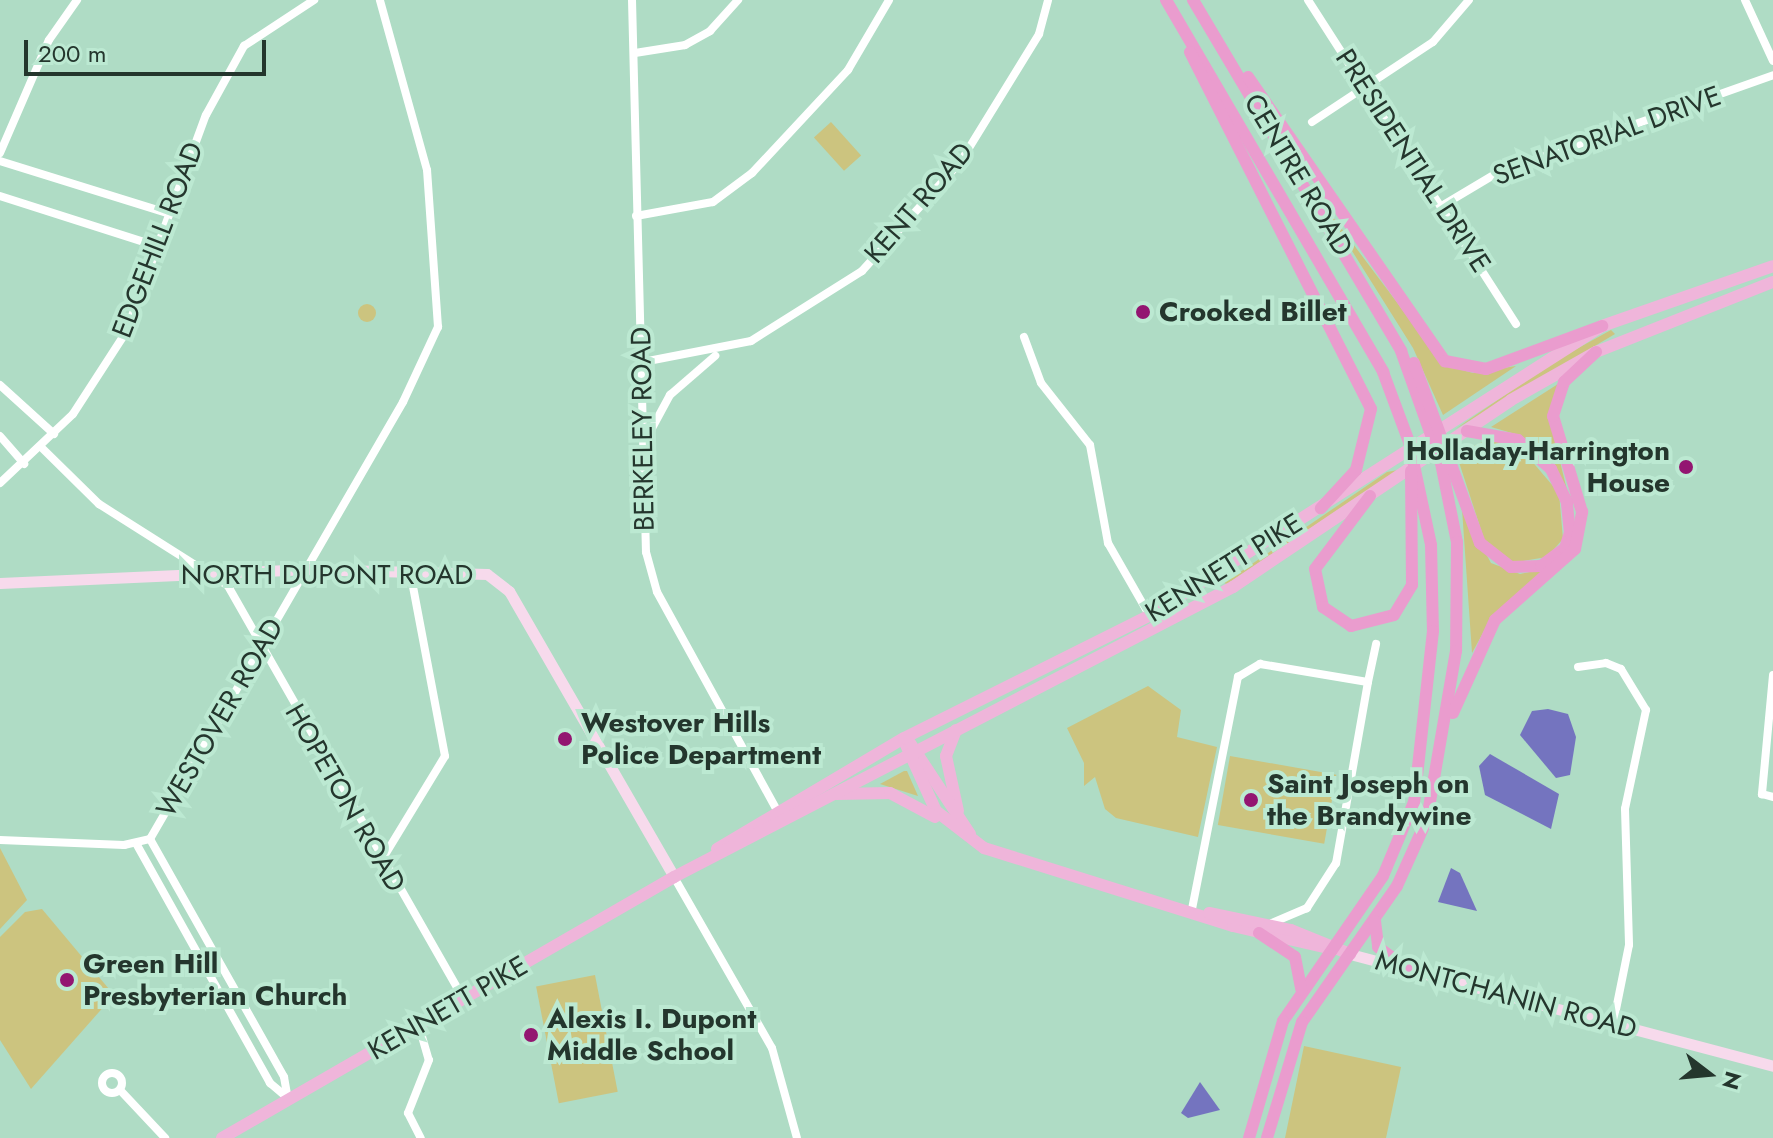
<!DOCTYPE html>
<html>
<head>
<meta charset="utf-8">
<style>
  body { margin:0 }
  #map { position:relative; width:1773px; height:1138px; overflow:hidden; background:#afdcc5; font-family:Jost,sans-serif }
  div>[style] { position:absolute }
  [style*='--x'] { left:calc(var(--x)*1px); top:calc(var(--y)*1px); width:calc(var(--w)*1px); rotate:calc(var(--a)*1deg) }
  .green>* { inset:0; background:#ccc47f; transform-origin:0 0 }
  .round { border-radius:50% }
  .water>* { inset:0; background:#7474bf }
  .minor>* { height:8px; margin:-4px; padding:0 4px; transform-origin:4px; border-radius:4px; background:#fff }
  .minor>.ring { margin:-4px; padding:0; box-sizing:content-box; background:none; border:8px solid #fff; border-radius:50% }
  .secondary>* { height:11px; margin:-5.5px; padding:0 5.5px; transform-origin:5.5px; border-radius:5.5px; background:#f7daec }
  .primary>* { height:12px; margin:-6px; padding:0 6px; transform-origin:6px; border-radius:6px; background:#efb5da }
  .trunk>* { height:12px; margin:-6px; padding:0 6px; transform-origin:6px; border-radius:6px; background:#ea9cce }
  .dots>* { width:22px; height:22px; translate:-50% -50%; box-sizing:border-box; border:4px solid #bce9d2; border-radius:50% }
  span { translate:-50% -50%; white-space:nowrap; text-align:center; line-height:1.15; -webkit-text-stroke:8px #bce9d2; paint-order:stroke }
  .street-label { font-size:28px; color:#24362d }
  .poi-label { font-size:28px; color:#24362d; font-weight:700 }
  .left { translate:0 -50%; text-align:left }
  .right { translate:-100% -50%; text-align:right }
  .north { position:absolute; left:1669px; top:1034px; width:80px; height:80px; -webkit-text-stroke:6px #bce9d2; paint-order:stroke; rotate:106deg; font-size:22px; font-weight:700; line-height:32px; text-align:center; color:#24362d }
  .north::after { content:''; display:block; margin:auto; width:28px; height:36px; background:#24362d; clip-path:polygon(50% 0,100% 100%,50% 72%,0 100%) }
  .scale { position:absolute; left:24px; top:40px; width:242px; height:36px; box-sizing:border-box; border:4px solid #24362d; border-top:0; padding-left:10px; font-size:24px; line-height:28px; white-space:nowrap; color:#24362d; -webkit-text-stroke:6px #bce9d2; paint-order:stroke }
</style>
</head>
<body>
<div id="map">
  <div class="green">
    <div style="left:831px;top:122px;width:45px;height:23px;rotate:48deg"></div>
    <div style="clip-path:polygon(1320px 200px,1444px 365px,1473px 373px,1516px 366px,1443px 415px,1413px 348px)"></div>
    <div class="round" style="left:358px;top:304px;width:18px;height:18px"></div>
    <div style="clip-path:polygon(1611px 330px,1615px 334px,1454px 430px,1553px 362px)"></div>
    <div style="clip-path:polygon(1558px 384px,1551px 425px,1567px 490px,1519px 435px,1491px 427px)"></div>
    <div style="clip-path:polygon(1488px 440px,1518px 445px,1559px 493px,1563px 539px,1547px 557px,1511px 563px,1487px 548px,1456px 453px)"></div>
    <div style="clip-path:polygon(1398px 470px,1227px 584px,1224px 583px,1387px 472px)"></div>
    <div style="clip-path:polygon(1462px 509px,1491px 563px,1520px 574px,1544px 569px,1490px 620px,1472px 653px)"></div>
    <div style="clip-path:polygon(1148px 686px,1181px 710px,1177px 737px,1217px 747px,1198px 837px,1116px 818px,1105px 809px,1095px 777px,1084px 786px,1084px 763px,1067px 728px)"></div>
    <div style="left:1230px;top:756px;width:108px;height:70px;rotate:10deg"></div>
    <div style="clip-path:polygon(907px 771px,918px 796px,880px 784px,904px 771px)"></div>
    <div style="clip-path:polygon(0 848px,27px 900px,0 929px)"></div>
    <div style="clip-path:polygon(42px 909px,114px 995px,31px 1089px,0 1040px,0 937px,25px 912px)"></div>
    <div style="left:595px;top:975px;width:119px;height:60px;rotate:79deg"></div>
    <div style="clip-path:polygon(1304px 1046px,1401px 1067px,1386px 1138px,1285px 1138px)"></div>
  </div>
  <div class="water">
    <div style="clip-path:polygon(1548px 709px,1568px 714px,1576px 737px,1570px 775px,1556px 778px,1520px 735px,1532px 711px)"></div>
    <div style="clip-path:polygon(1490px 754px,1559px 794px,1551px 829px,1485px 795px,1479px 766px)"></div>
    <div style="clip-path:polygon(1451px 868px,1460px 873px,1477px 911px,1438px 902px)"></div>
    <div style="clip-path:polygon(1200px 1082px,1220px 1110px,1188px 1118px,1181px 1113px)"></div>
  </div>
  <div class="minor">
    <div style="--x:632;--y:0;--w:552;--a:88.55"></div>
    <div style="--x:646;--y:552;--w:41;--a:74.6"></div>
    <div style="--x:657;--y:592;--w:253;--a:61.2"></div>
    <div style="--x:1308;--y:0;--w:385;--a:57.3"></div>
    <div style="--x:1745;--y:0;--w:67;--a:65.3"></div>
    <div style="--x:635;--y:53;--w:51;--a:-9.1"></div>
    <div style="--x:685;--y:45;--w:29;--a:-29"></div>
    <div style="--x:710;--y:31;--w:42;--a:-47.9"></div>
    <div style="--x:1312;--y:122;--w:145;--a:-33.5"></div>
    <div style="--x:1433;--y:42;--w:55;--a:-49.4"></div>
    <div style="--x:0;--y:153;--w:123;--a:-66.6"></div>
    <div style="--x:49;--y:40;--w:49;--a:-55"></div>
    <div style="--x:0;--y:161;--w:178;--a:17.3"></div>
    <div style="--x:0;--y:196;--w:168;--a:17.7"></div>
    <div style="--x:1445;--y:204;--w:61;--a:-30.8"></div>
    <div style="--x:1497;--y:173;--w:293;--a:-19.5"></div>
    <div style="--x:636;--y:216;--w:78;--a:-10.3"></div>
    <div style="--x:713;--y:202;--w:49;--a:-36.6"></div>
    <div style="--x:752;--y:173;--w:141;--a:-47"></div>
    <div style="--x:848;--y:70;--w:81;--a:-59.6"></div>
    <div style="--x:1024;--y:337;--w:49;--a:69.7"></div>
    <div style="--x:1041;--y:383;--w:79;--a:51.7"></div>
    <div style="--x:1090;--y:445;--w:100;--a:79.6"></div>
    <div style="--x:1108;--y:543;--w:86;--a:60.2"></div>
    <div style="--x:643;--y:362;--w:110;--a:-11"></div>
    <div style="--x:751;--y:341;--w:131;--a:-32.2"></div>
    <div style="--x:862;--y:271;--w:148;--a:-48"></div>
    <div style="--x:961;--y:161;--w:149;--a:-58.4"></div>
    <div style="--x:1039;--y:34;--w:35;--a:-75"></div>
    <div style="--x:0;--y:385;--w:73;--a:42.2"></div>
    <div style="--x:0;--y:436;--w:37;--a:49"></div>
    <div style="--x:644;--y:443;--w:55;--a:-61.6"></div>
    <div style="--x:670;--y:395;--w:60;--a:-40.9"></div>
    <div style="--x:42;--y:448;--w:80;--a:44.5"></div>
    <div style="--x:99;--y:504;--w:153;--a:32.4"></div>
    <div style="--x:228;--y:586;--w:477;--a:60.3"></div>
    <div style="--x:0;--y:483;--w:100;--a:-43.4"></div>
    <div style="--x:73;--y:414;--w:98;--a:-57.1"></div>
    <div style="--x:126;--y:332;--w:231;--a:-69.8"></div>
    <div style="--x:206;--y:115;--w:79;--a:-61.2"></div>
    <div style="--x:244;--y:46;--w:84;--a:-33.3"></div>
    <div style="--x:1578;--y:667;--w:28;--a:-8"></div>
    <div style="--x:1606;--y:663;--w:16;--a:22"></div>
    <div style="--x:1621;--y:669;--w:48;--a:58.6"></div>
    <div style="--x:1646;--y:710;--w:101;--a:102"></div>
    <div style="--x:1625;--y:809;--w:136;--a:88.3"></div>
    <div style="--x:1629;--y:945;--w:81;--a:101.4"></div>
    <div style="--x:1773;--y:675;--w:120;--a:95.3"></div>
    <div style="--x:1762;--y:794;--w:11;--a:15"></div>
    <div style="--x:1368;--y:682;--w:39;--a:-78"></div>
    <div style="--x:150;--y:839;--w:505;--a:-59.93"></div>
    <div style="--x:403;--y:402;--w:83;--a:-65"></div>
    <div style="--x:438;--y:327;--w:157;--a:-94"></div>
    <div style="--x:427;--y:170;--w:176;--a:-105.5"></div>
    <div style="--x:150;--y:839;--w:273;--a:60.6"></div>
    <div style="--x:284;--y:1077;--w:22;--a:80"></div>
    <div style="--x:0;--y:840;--w:124;--a:2.3"></div>
    <div style="--x:124;--y:845;--w:27;--a:-13"></div>
    <div style="--x:137;--y:845;--w:273;--a:60.8"></div>
    <div style="--x:270;--y:1083;--w:25;--a:40"></div>
    <div style="--x:380;--y:863;--w:125;--a:-58.7"></div>
    <div style="--x:445;--y:756;--w:189;--a:-100.7"></div>
    <div style="--x:674;--y:877;--w:197;--a:60.2"></div>
    <div style="--x:772;--y:1048;--w:93;--a:74.5"></div>
    <div style="--x:1192;--y:909;--w:237;--a:-78.8"></div>
    <div style="--x:1238;--y:677;--w:26;--a:-31"></div>
    <div style="--x:1260;--y:664;--w:109;--a:9.5"></div>
    <div style="--x:1368;--y:682;--w:184;--a:100"></div>
    <div style="--x:1336;--y:863;--w:54;--a:122.8"></div>
    <div style="--x:1307;--y:908;--w:38;--a:157"></div>
    <div style="--x:419;--y:1026;--w:35;--a:74"></div>
    <div style="--x:429;--y:1060;--w:57;--a:111.6"></div>
    <div style="--x:408;--y:1113;--w:28;--a:63"></div>
    <div class="ring" style="left:102px;top:1073px;width:12px;height:12px"></div>
    <div style="--x:120;--y:1090;--w:66;--a:46.8"></div>
  </div>
  <div class="secondary">
    <div style="--x:0;--y:583;--w:304;--a:-2.6"></div>
    <div style="--x:304;--y:569;--w:183;--a:1.6"></div>
    <div style="--x:487;--y:574;--w:28;--a:38"></div>
    <div style="--x:509;--y:591;--w:330;--a:60"></div>
    <div style="--x:1350;--y:954;--w:438;--a:14.8"></div>
  </div>
  <div class="primary">
    <div style="--x:956;--y:730;--w:28;--a:111"></div>
    <div style="--x:946;--y:756;--w:56;--a:77.7"></div>
    <div style="--x:910;--y:743;--w:109;--a:56.6"></div>
    <div style="--x:906;--y:745;--w:72;--a:65.6"></div>
    <div style="--x:936;--y:811;--w:61;--a:37.6"></div>
    <div style="--x:984;--y:848;--w:261;--a:17.4"></div>
    <div style="--x:1233;--y:926;--w:103;--a:13"></div>
    <div style="--x:836;--y:794;--w:54;--a:-1.1"></div>
    <div style="--x:890;--y:793;--w:51;--a:28.1"></div>
    <div style="--x:717;--y:849;--w:217;--a:-30.7"></div>
    <div style="--x:904;--y:738;--w:274;--a:-26.5"></div>
    <div style="--x:1149;--y:616;--w:538;--a:-32.63"></div>
    <div style="--x:1602;--y:326;--w:181;--a:-19.3"></div>
    <div style="--x:1209;--y:913;--w:84;--a:11.7"></div>
    <div style="--x:1291;--y:930;--w:64;--a:22.1"></div>
    <div style="--x:222;--y:1138;--w:522;--a:-30"></div>
    <div style="--x:674;--y:877;--w:630;--a:-27.42"></div>
    <div style="--x:1233;--y:587;--w:335;--a:-33.9"></div>
    <div style="--x:1511;--y:400;--w:98;--a:-29.5"></div>
    <div style="--x:1596;--y:352;--w:190;--a:-21.6"></div>
  </div>
  <div class="trunk">
    <div style="--x:1166;--y:0;--w:431;--a:59.7"></div>
    <div style="--x:1383;--y:372;--w:75;--a:69.6"></div>
    <div style="--x:1409;--y:442;--w:105;--a:77.9"></div>
    <div style="--x:1431;--y:545;--w:86;--a:88.7"></div>
    <div style="--x:1433;--y:631;--w:172;--a:96.3"></div>
    <div style="--x:1414;--y:802;--w:80;--a:112.7"></div>
    <div style="--x:1383;--y:876;--w:176;--a:124.6"></div>
    <div style="--x:1283;--y:1021;--w:122;--a:106.2"></div>
    <div style="--x:1193;--y:0;--w:408;--a:59.3"></div>
    <div style="--x:1401;--y:351;--w:119;--a:70.3"></div>
    <div style="--x:1441;--y:463;--w:81;--a:78.6"></div>
    <div style="--x:1457;--y:542;--w:109;--a:90.5"></div>
    <div style="--x:1456;--y:651;--w:170;--a:99.8"></div>
    <div style="--x:1427;--y:819;--w:73;--a:114.1"></div>
    <div style="--x:1397;--y:886;--w:166;--a:124.9"></div>
    <div style="--x:1302;--y:1022;--w:121;--a:106.8"></div>
    <div style="--x:1190;--y:52;--w:400;--a:63.1"></div>
    <div style="--x:1371;--y:409;--w:63;--a:103.8"></div>
    <div style="--x:1356;--y:470;--w:52;--a:132.6"></div>
    <div style="--x:1248;--y:77;--w:346;--a:55.3"></div>
    <div style="--x:1445;--y:361;--w:42;--a:11"></div>
    <div style="--x:1486;--y:369;--w:124;--a:-20.3"></div>
    <div style="--x:1414;--y:363;--w:192;--a:69.9"></div>
    <div style="--x:1480;--y:543;--w:39;--a:38"></div>
    <div style="--x:1511;--y:567;--w:30;--a:-2"></div>
    <div style="--x:1541;--y:566;--w:30;--a:-37"></div>
    <div style="--x:1565;--y:548;--w:16;--a:-72"></div>
    <div style="--x:1570;--y:533;--w:31;--a:-96"></div>
    <div style="--x:1567;--y:502;--w:37;--a:-116"></div>
    <div style="--x:1551;--y:469;--w:44;--a:-138.7"></div>
    <div style="--x:1518;--y:440;--w:52;--a:-170"></div>
    <div style="--x:1370;--y:496;--w:91;--a:127"></div>
    <div style="--x:1315;--y:569;--w:39;--a:78"></div>
    <div style="--x:1323;--y:607;--w:34;--a:34"></div>
    <div style="--x:1351;--y:626;--w:44;--a:-14.3"></div>
    <div style="--x:1394;--y:615;--w:35;--a:-59"></div>
    <div style="--x:1412;--y:585;--w:114;--a:-90.5"></div>
    <div style="--x:1453;--y:713;--w:102;--a:-65.7"></div>
    <div style="--x:1495;--y:620;--w:107;--a:-41.6"></div>
    <div style="--x:1575;--y:549;--w:38;--a:-79"></div>
    <div style="--x:1582;--y:512;--w:100;--a:-106.8"></div>
    <div style="--x:1553;--y:416;--w:36;--a:-72"></div>
    <div style="--x:1564;--y:382;--w:44;--a:-43.2"></div>
    <div style="--x:1375;--y:921;--w:26;--a:83"></div>
    <div style="--x:1378;--y:947;--w:36;--a:37"></div>
    <div style="--x:1259;--y:933;--w:43;--a:33.7"></div>
    <div style="--x:1295;--y:957;--w:33;--a:79"></div>
  </div>
  <div class="dots">
    <div style="left:1143px;top:312px;background:#931671"></div>
    <div style="left:1686px;top:467px;background:#931671"></div>
    <div style="left:565px;top:739px;background:#931671"></div>
    <div style="left:1251px;top:800px;background:#931671"></div>
    <div style="left:67px;top:980px;background:#931671"></div>
    <div style="left:531px;top:1035px;background:#931671"></div>
  </div>
  <div class="street-label">
    <span style="left:1607px;top:136px;rotate:-20deg">SENATORIAL DRIVE</span>
    <span style="left:1413px;top:161px;rotate:57deg">PRESIDENTIAL DRIVE</span>
    <span style="left:1298px;top:175px;rotate:59deg">CENTRE ROAD</span>
    <span style="left:919px;top:203px;rotate:-49deg">KENT ROAD</span>
    <span style="left:158px;top:240px;rotate:-69deg">EDGEHILL ROAD</span>
    <span style="left:643px;top:429px;rotate:-91deg">BERKELEY ROAD</span>
    <span style="left:1224px;top:568px;rotate:-32deg">KENNETT PIKE</span>
    <span style="left:327px;top:575px">NORTH DUPONT ROAD</span>
    <span style="left:220px;top:718px;rotate:-60deg">WESTOVER ROAD</span>
    <span style="left:345px;top:798px;rotate:60deg">HOPETON ROAD</span>
    <span style="left:1506px;top:995px;rotate:15deg">MONTCHANIN ROAD</span>
    <span style="left:448px;top:1008px;rotate:-30deg">KENNETT PIKE</span>
  </div>
  <div class="poi-label">
    <span class="left" style="left:1159px;top:312px">Crooked Billet</span>
    <span class="right" style="left:1670px;top:467px">Holladay-Harrington<br>House</span>
    <span class="left" style="left:581px;top:739px">Westover Hills<br>Police Department</span>
    <span class="left" style="left:1267px;top:800px">Saint Joseph on<br>the Brandywine</span>
    <span class="left" style="left:83px;top:980px">Green Hill<br>Presbyterian Church</span>
    <span class="left" style="left:547px;top:1035px">Alexis I. Dupont<br>Middle School</span>
  </div>
  <div class="north">N</div>
  <div class="scale">200 m</div>
</div>
</body>
</html>
